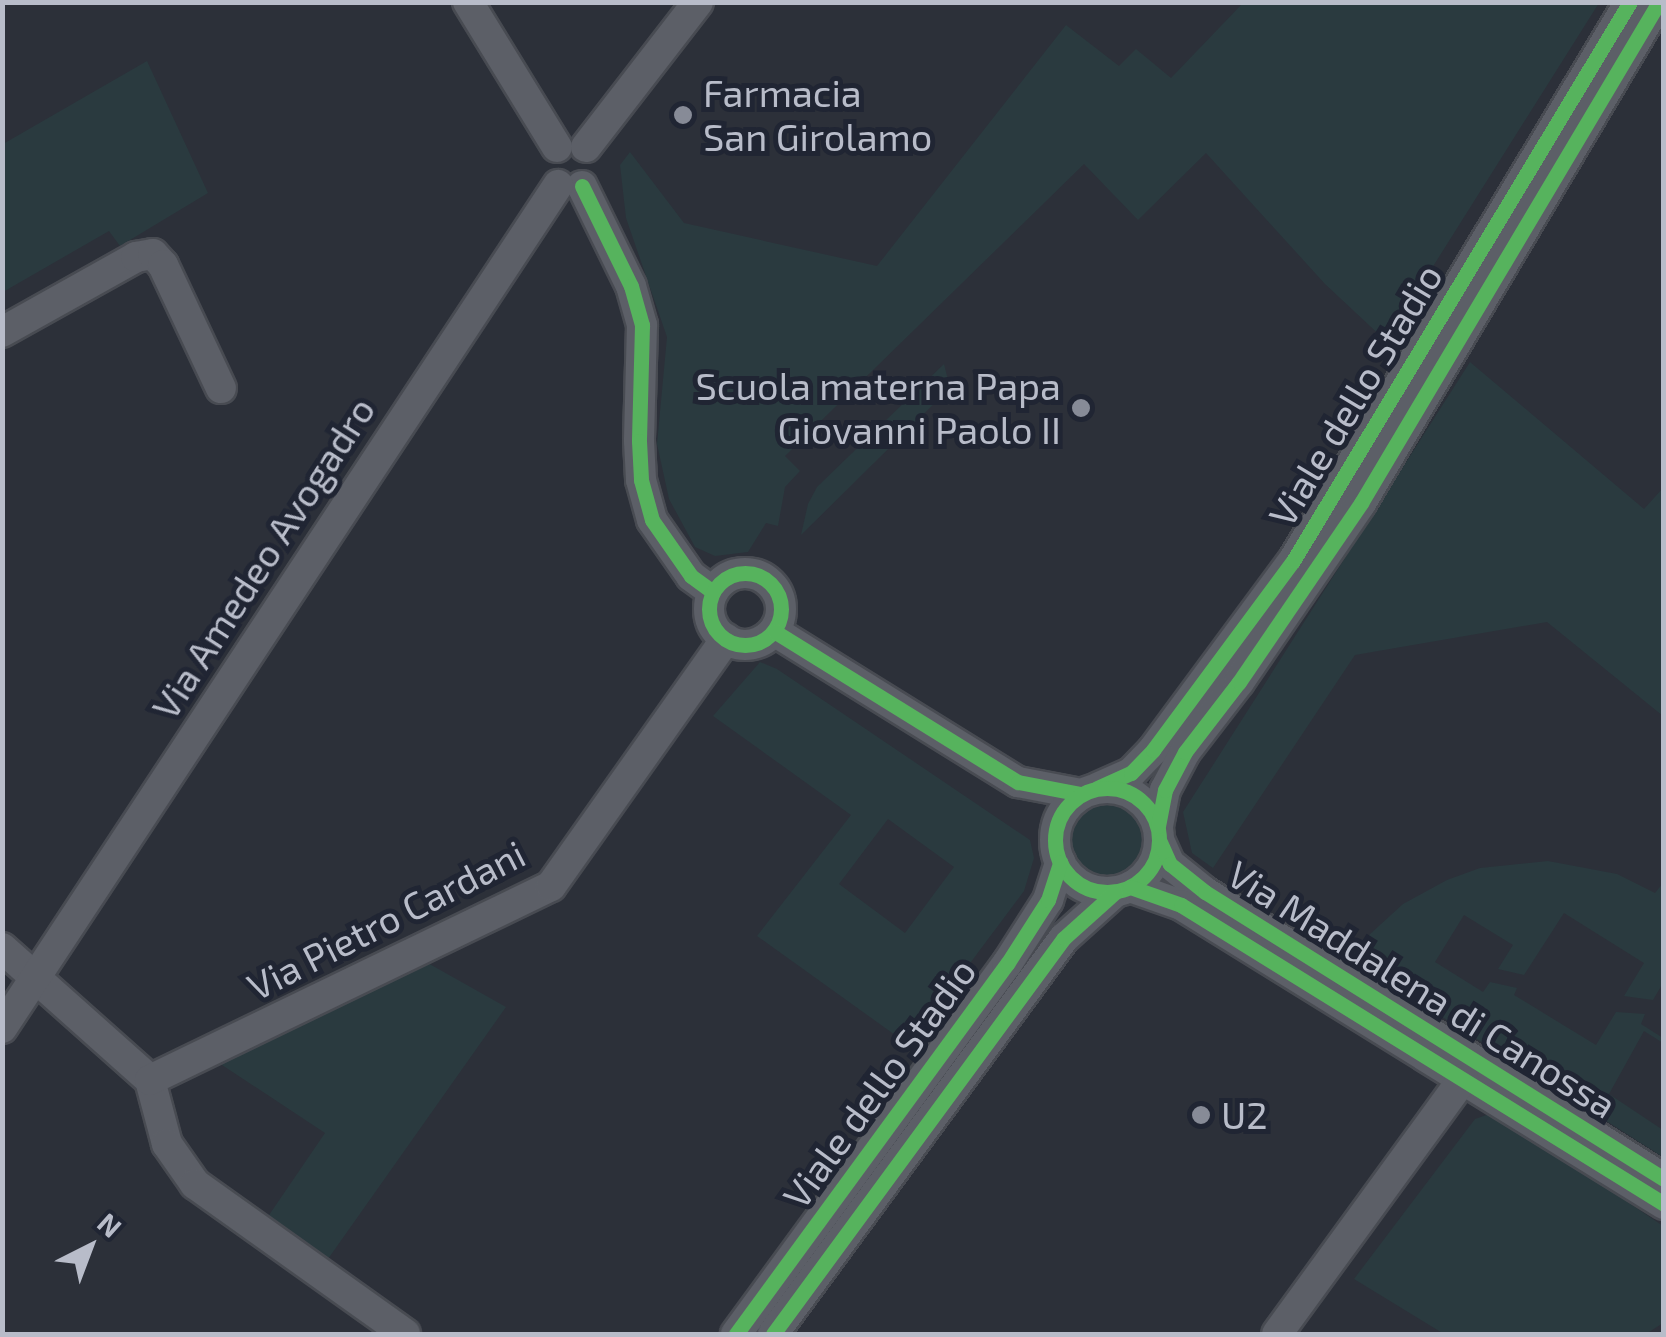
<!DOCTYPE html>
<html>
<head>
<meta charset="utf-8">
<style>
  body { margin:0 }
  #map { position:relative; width:1666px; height:1337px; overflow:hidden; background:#2c3039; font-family:"Exo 2",sans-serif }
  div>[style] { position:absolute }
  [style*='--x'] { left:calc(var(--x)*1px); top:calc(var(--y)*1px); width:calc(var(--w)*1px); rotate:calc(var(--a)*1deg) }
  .green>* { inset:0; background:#2a3a3f }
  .round { border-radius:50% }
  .roads { filter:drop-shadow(2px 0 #484b52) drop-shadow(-2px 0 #484b52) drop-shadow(0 2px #484b52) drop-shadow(0 -2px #484b52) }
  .minor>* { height:30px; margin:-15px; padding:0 15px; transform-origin:15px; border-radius:15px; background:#5c5f67 }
  .minor>.ring { margin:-15px; padding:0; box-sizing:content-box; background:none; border:30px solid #5c5f67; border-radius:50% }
  .cycleway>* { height:15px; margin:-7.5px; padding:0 7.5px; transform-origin:7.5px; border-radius:7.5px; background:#56b35d }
  .cycleway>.ring { margin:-7.5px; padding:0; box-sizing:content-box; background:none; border:15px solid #56b35d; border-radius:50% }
  .dots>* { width:28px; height:28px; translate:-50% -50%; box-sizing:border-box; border:5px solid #202533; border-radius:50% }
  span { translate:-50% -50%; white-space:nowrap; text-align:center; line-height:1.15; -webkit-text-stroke:10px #202533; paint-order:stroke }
  .poi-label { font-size:38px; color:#b8bcc9 }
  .left { translate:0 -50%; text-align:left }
  .right { translate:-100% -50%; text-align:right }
  .street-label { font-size:38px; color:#b8bcc9 }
  .frame { position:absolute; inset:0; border:5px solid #b8bcc9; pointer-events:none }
  .north { position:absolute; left:40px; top:1197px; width:100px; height:100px; -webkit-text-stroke:8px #202533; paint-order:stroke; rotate:42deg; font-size:28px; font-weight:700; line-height:40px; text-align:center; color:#b8bcc9 }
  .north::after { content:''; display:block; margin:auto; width:35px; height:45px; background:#b8bcc9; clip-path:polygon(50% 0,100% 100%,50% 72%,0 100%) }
</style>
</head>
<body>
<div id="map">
  <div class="green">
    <div style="clip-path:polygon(1243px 3px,1599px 3px,1386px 341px,1325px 284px,1206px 153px,1138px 220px,1084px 164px,785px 456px,800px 471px,785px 487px,778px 526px,766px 523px,748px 552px,715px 556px,695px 547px,669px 499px,657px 444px,667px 337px,626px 218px,620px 165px,630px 152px,684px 223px,877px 266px,1066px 25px,1119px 66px,1136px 49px,1171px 78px)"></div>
    <div style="clip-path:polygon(147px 61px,208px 193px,120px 246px,109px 231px,3px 292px,3px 144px)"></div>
    <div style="clip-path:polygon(1470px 362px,1644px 509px,1663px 488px,1663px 716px,1547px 622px,1355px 655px,1213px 868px,1192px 853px,1183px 812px)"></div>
    <div style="clip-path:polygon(944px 364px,950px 388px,801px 535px,808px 504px,817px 487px)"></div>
    <div style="clip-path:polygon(evenodd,760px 662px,777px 669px,1030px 840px,1034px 858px,1024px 891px,909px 1045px,757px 936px,851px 815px,713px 716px,760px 662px,888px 819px,954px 867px,905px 933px,839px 884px,888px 819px)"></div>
    <div class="round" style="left:1068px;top:797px;width:82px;height:82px"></div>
    <div style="clip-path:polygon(1548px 861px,1617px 874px,1655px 893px,1663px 883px,1663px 983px,1653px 1000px,1624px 996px,1644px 963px,1564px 913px,1524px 975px,1498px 969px,1513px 945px,1464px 915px,1435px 962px,1483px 992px,1490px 982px,1517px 988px,1514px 995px,1596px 1045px,1616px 1012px,1645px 1014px,1641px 1024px,1663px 1038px,1663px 1043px,1644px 1031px,1609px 1094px,1663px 1130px,1663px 1157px,1346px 956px,1403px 904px,1447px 880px,1480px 868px)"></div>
    <div style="clip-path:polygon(426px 962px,506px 1007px,328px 1259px,267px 1218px,325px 1133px,219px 1063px)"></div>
    <div style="clip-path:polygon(1495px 1112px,1663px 1226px,1663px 1323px,1646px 1334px,1444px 1334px,1354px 1279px,1475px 1119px)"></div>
  </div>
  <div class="roads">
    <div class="minor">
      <div style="--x:468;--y:2;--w:170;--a:58.5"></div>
      <div style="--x:586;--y:147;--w:183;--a:-52.3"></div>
      <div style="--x:582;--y:186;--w:111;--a:63.9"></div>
      <div style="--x:631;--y:286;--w:41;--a:74.2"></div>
      <div style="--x:642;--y:325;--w:116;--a:91.5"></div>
      <div style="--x:639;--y:441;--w:39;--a:87"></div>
      <div style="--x:641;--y:480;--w:41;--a:74.6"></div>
      <div style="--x:652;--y:520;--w:68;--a:55.1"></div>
      <div style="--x:691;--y:576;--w:27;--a:36"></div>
      <div style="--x:2;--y:332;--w:154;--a:-29.2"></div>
      <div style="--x:136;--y:257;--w:17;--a:-10"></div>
      <div style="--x:153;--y:254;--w:15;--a:48"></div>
      <div style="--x:163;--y:265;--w:136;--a:64.8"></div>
      <div class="ring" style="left:709px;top:573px;width:42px;height:42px"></div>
      <div style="--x:774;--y:631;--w:287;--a:31.8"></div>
      <div style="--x:1018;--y:782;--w:64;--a:10.8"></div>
      <div style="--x:1097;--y:788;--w:37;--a:-24"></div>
      <div style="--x:1131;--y:773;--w:32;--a:-46"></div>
      <div style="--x:1153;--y:750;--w:235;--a:-53.5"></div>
      <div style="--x:1293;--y:561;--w:653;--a:-58.92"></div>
      <div class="ring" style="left:1055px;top:788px;width:74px;height:74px"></div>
      <div style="--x:1158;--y:826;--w:37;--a:-79"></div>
      <div style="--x:1165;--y:790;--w:43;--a:-62.2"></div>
      <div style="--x:1185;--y:752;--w:88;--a:-52.4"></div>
      <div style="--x:1239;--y:682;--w:217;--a:-55.7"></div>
      <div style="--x:1361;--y:503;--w:583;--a:-59.26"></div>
      <div style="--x:1160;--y:842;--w:24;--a:66"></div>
      <div style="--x:1170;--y:864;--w:45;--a:38.7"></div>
      <div style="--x:1205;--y:892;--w:541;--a:32.02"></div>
      <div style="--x:1130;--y:887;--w:54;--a:19.4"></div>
      <div style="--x:1181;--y:905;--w:568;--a:31.76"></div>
      <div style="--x:2;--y:948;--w:198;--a:41.7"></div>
      <div style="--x:150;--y:1080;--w:66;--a:75.1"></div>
      <div style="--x:167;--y:1144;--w:49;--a:55"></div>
      <div style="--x:195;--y:1184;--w:258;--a:35.5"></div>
      <div style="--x:2;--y:1028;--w:1010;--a:-56.59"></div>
      <div style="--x:150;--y:1080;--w:445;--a:-25.8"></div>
      <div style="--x:551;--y:886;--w:303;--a:-54.7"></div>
      <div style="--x:736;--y:1334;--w:459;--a:-53.8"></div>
      <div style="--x:1007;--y:964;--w:76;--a:-57.4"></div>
      <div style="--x:1048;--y:900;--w:40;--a:-72"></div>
      <div style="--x:773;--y:1334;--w:491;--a:-53.7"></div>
      <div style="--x:1064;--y:938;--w:69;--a:-42"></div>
      <div style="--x:1277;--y:1334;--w:316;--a:-53.9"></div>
    </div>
  </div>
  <div class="cycleway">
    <div style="--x:582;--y:186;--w:111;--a:63.9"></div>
    <div style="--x:631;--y:286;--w:41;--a:74.2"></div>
    <div style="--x:642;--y:325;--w:116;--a:91.5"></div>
    <div style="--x:639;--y:441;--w:39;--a:87"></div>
    <div style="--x:641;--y:480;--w:41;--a:74.6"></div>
    <div style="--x:652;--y:520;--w:68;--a:55.1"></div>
    <div style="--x:691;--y:576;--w:27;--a:36"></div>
    <div class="ring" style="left:709px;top:573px;width:57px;height:57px"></div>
    <div style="--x:774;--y:631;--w:287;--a:31.8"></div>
    <div style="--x:1018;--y:782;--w:64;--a:10.8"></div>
    <div style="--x:1097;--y:788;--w:37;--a:-24"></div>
    <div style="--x:1131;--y:773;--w:32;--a:-46"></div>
    <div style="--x:1153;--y:750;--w:235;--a:-53.5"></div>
    <div style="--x:1293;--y:561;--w:653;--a:-58.92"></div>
    <div class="ring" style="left:1055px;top:788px;width:89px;height:89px"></div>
    <div style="--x:1158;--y:826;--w:37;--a:-79"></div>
    <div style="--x:1165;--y:790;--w:43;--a:-62.2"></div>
    <div style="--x:1185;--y:752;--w:88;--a:-52.4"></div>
    <div style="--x:1239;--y:682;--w:217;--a:-55.7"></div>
    <div style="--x:1361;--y:503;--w:583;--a:-59.26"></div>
    <div style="--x:1160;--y:842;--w:24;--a:66"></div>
    <div style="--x:1170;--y:864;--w:45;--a:38.7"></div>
    <div style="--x:1205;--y:892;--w:541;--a:32.02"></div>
    <div style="--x:1130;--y:887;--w:54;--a:19.4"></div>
    <div style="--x:1181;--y:905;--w:568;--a:31.76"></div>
    <div style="--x:736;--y:1334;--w:459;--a:-53.8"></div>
    <div style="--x:1007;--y:964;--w:76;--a:-57.4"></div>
    <div style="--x:1048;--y:900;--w:40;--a:-72"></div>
    <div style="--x:773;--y:1334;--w:491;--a:-53.7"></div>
    <div style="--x:1064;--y:938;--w:69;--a:-42"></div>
  </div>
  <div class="dots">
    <div style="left:683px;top:115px;background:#878b97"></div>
    <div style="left:1081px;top:408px;background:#878b97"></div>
    <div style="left:1201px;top:1115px;background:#878b97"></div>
  </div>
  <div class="poi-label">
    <span class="left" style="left:703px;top:115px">Farmacia<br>San Girolamo</span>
    <span class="right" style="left:1061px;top:408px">Scuola materna Papa<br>Giovanni Paolo II</span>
    <span class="left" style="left:1221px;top:1115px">U2</span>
  </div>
  <div class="street-label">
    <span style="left:1355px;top:395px;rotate:-59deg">Viale dello Stadio</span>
    <span style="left:263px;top:558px;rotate:-57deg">Via Amedeo Avogadro</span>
    <span style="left:386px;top:920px;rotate:-27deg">Via Pietro Cardani</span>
    <span style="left:1422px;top:989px;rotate:32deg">Via Maddalena di Canossa</span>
    <span style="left:879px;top:1083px;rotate:-54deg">Viale dello Stadio</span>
  </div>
  <div class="frame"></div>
  <div class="north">N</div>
</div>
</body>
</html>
